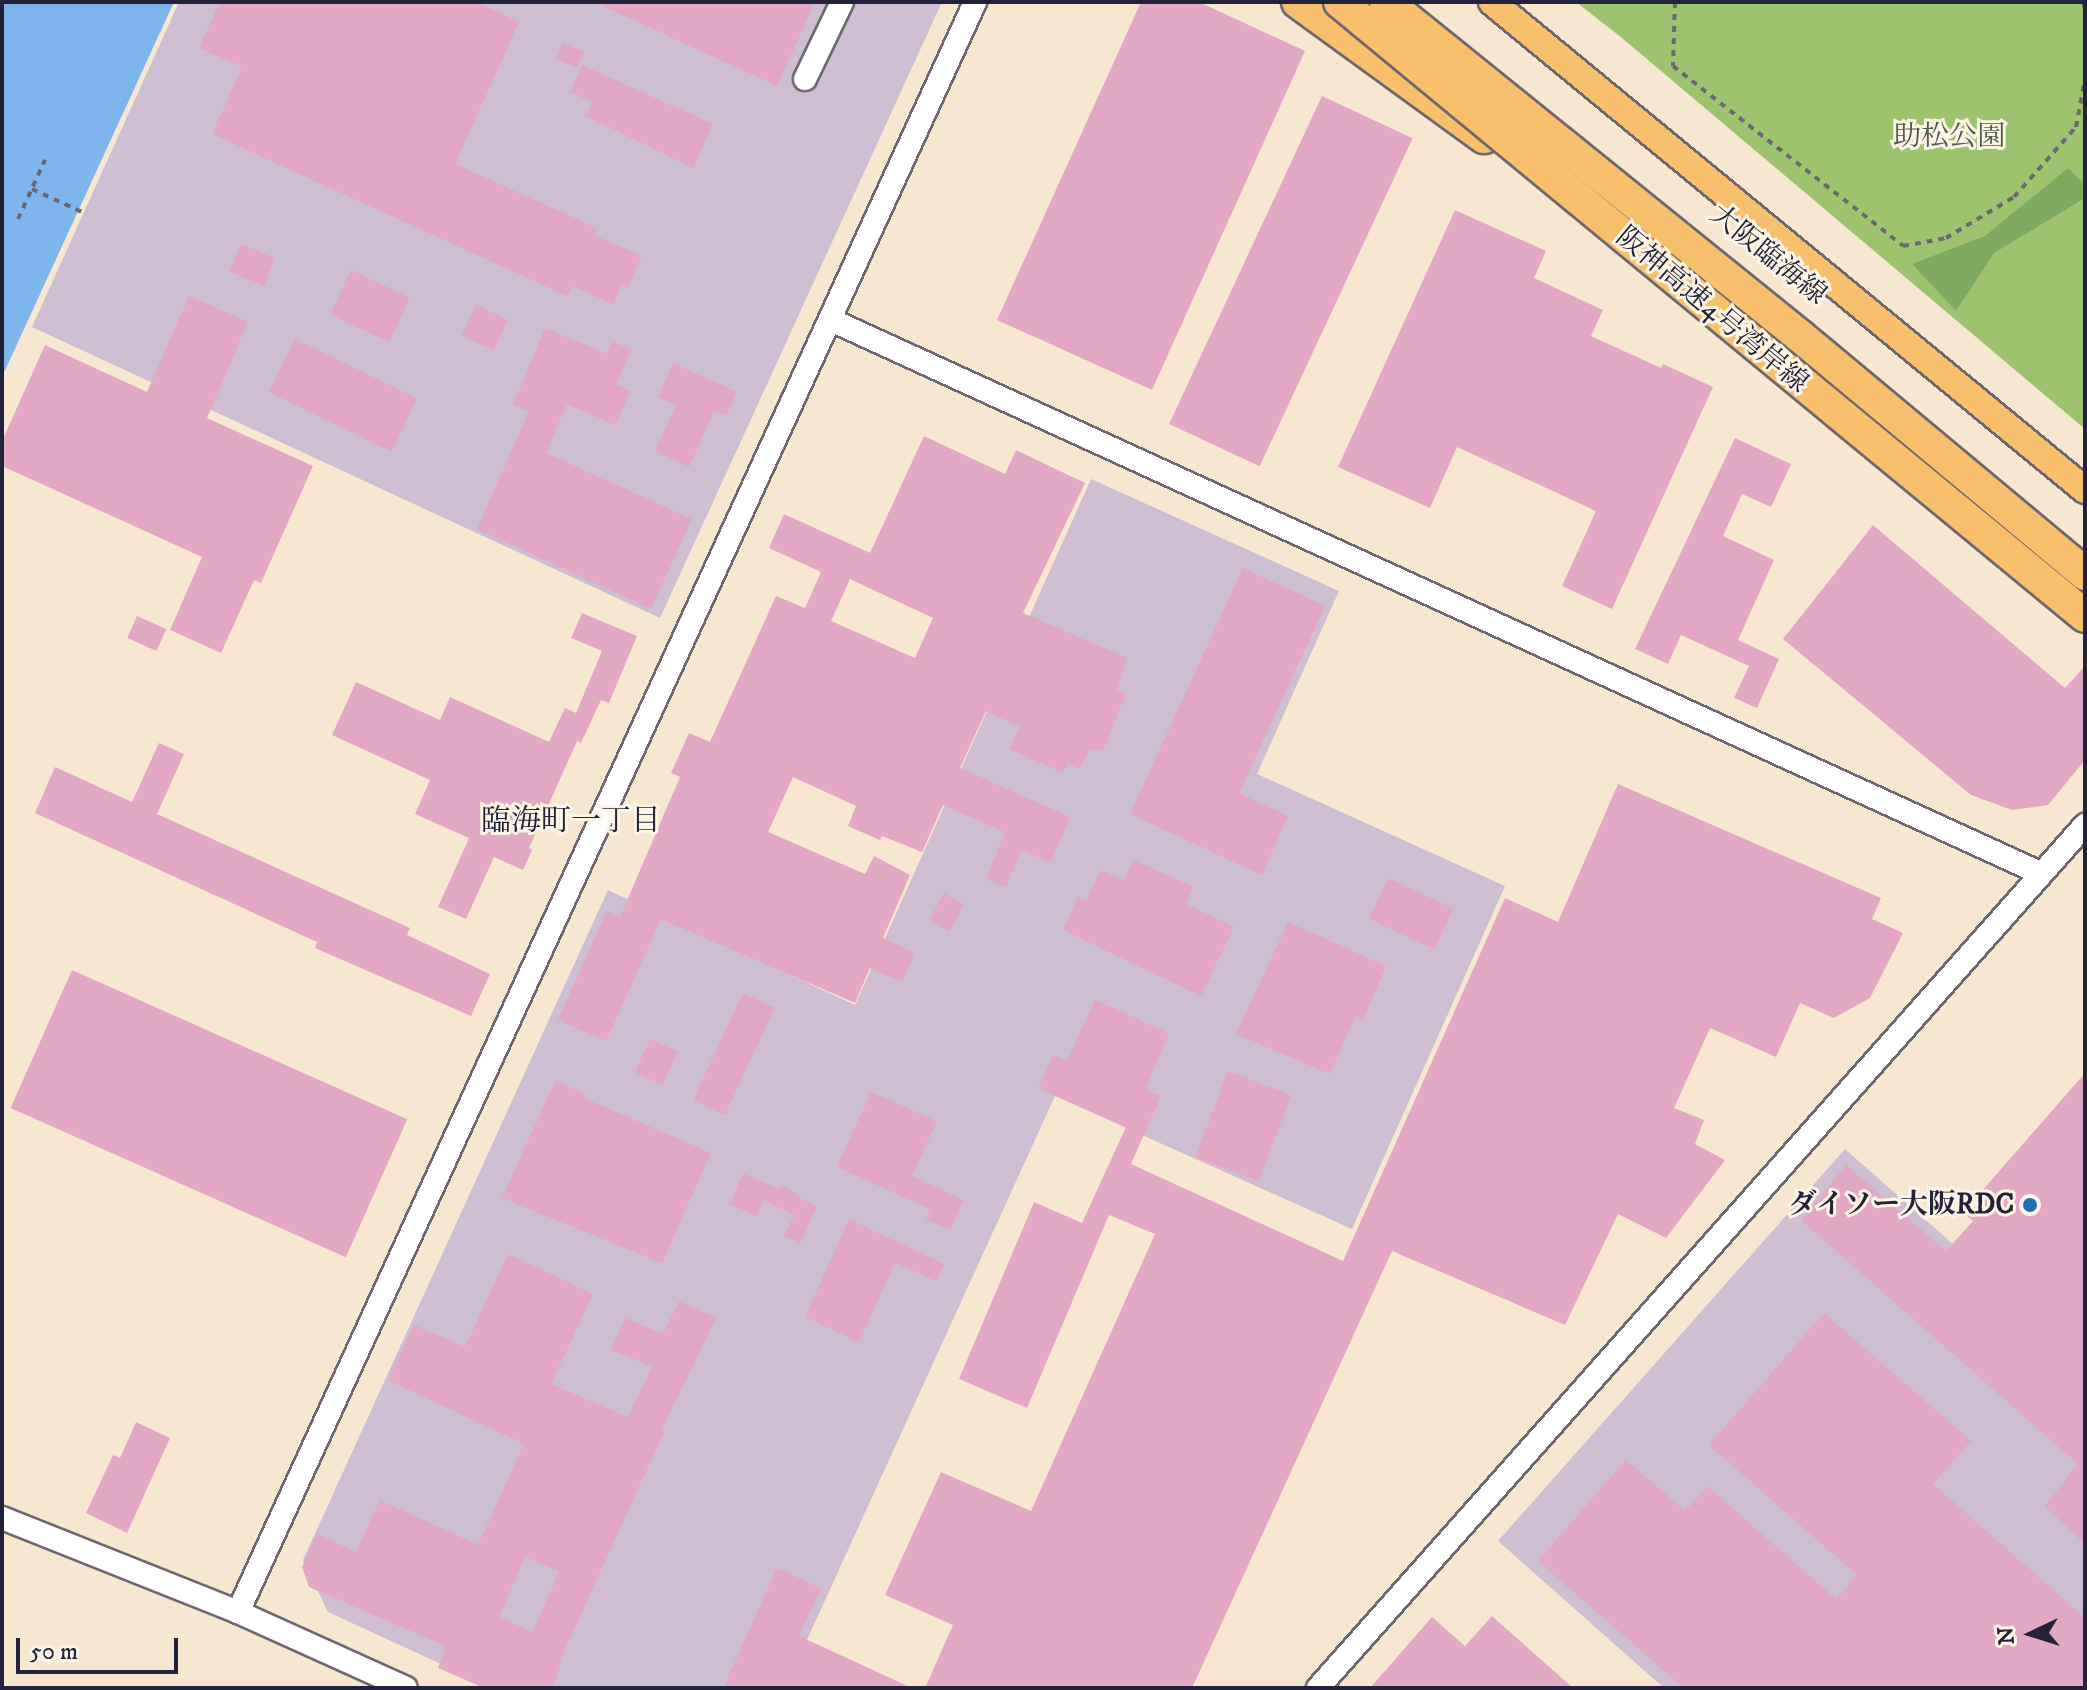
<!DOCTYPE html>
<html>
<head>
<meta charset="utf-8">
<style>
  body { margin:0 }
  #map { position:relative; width:2087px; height:1690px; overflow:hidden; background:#f8e7d0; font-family:"IM FELL DW Pica","Noto Serif JP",serif }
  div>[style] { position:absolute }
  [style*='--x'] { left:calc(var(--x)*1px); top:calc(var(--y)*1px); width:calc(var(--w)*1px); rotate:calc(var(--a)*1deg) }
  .industrial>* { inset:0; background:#cdbed2 }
  .green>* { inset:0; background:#9dc36e }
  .forest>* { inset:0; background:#7ea961 }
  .water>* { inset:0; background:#7eb5ed }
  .building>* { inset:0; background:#e3a8c4; transform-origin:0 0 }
  .path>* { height:4px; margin-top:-2px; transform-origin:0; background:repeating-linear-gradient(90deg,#6d676f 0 6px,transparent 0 12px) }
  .roads { filter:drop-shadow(2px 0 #6d676f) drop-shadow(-2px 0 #6d676f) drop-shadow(0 2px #6d676f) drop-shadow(0 -2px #6d676f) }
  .minor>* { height:22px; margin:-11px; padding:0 11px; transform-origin:11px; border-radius:11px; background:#fff }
  .major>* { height:26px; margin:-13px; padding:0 13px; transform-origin:13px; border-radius:13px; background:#f8bf6c }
  .highway>* { height:32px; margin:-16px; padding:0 16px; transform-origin:16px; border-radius:16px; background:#f8bf6c }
  .bridges { filter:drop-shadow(2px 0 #6d676f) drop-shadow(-2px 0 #6d676f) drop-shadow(0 2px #6d676f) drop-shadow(0 -2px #6d676f) }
  .highway-bridge>* { height:32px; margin:-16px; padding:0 16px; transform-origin:16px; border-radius:16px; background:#f8bf6c }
  .dots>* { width:22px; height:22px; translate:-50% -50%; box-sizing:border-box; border:4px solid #fcf5e5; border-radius:50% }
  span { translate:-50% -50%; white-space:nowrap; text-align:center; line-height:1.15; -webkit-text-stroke:6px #fcf5e5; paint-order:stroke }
  .park-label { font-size:28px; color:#4d5a4d }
  .street-label { font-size:28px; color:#22223b }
  .poi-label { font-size:28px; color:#22223b; font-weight:700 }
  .right { translate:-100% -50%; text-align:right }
  .neighbourhood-label { font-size:30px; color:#22223b }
  .frame { position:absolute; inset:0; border:4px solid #22223b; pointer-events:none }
  .north { position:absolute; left:1991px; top:1594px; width:80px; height:80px; -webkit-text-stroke:6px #fcf5e5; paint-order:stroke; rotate:266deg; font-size:22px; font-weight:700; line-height:32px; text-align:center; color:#22223b }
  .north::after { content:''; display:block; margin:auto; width:28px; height:36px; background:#22223b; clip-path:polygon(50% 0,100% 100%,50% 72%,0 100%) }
  .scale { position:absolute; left:16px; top:1638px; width:162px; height:36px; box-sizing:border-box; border:4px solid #22223b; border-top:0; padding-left:10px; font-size:24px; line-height:28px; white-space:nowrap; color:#22223b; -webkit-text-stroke:6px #fcf5e5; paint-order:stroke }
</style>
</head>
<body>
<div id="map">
  <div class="industrial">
    <div style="clip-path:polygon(179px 2px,942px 2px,660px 618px,32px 327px)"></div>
    <div style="clip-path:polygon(1091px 479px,1339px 591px,1257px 774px,1505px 886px,1352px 1229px,1055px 1096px,785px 1688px,493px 1688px,328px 1612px,303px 1560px,608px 890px,855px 1005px)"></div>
    <div style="clip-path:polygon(1845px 1149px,2085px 1360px,2085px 1688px,1664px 1688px,1498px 1541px)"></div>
  </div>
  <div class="green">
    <div style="clip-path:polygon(1576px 2px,2085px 2px,2085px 429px,1622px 38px)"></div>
  </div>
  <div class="forest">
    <div style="clip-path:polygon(2068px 168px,2085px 184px,2085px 198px,1994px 253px,1956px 311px,1912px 264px,1985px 236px)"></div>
  </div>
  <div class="water">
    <div style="clip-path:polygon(2px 2px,174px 2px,2px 377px)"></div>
  </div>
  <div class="building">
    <div style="clip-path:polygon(220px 2px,476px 2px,519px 22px,455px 164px,597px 228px,594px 235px,642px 256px,628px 287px,622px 284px,613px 304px,572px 286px,567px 296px,212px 134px,242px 67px,199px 48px)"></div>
    <div style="clip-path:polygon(594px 2px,815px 2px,777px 86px)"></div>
    <div style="clip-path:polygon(1141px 2px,1199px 2px,1305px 51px,1152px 390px,997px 320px)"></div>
    <div style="left:563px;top:43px;width:23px;height:17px;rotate:23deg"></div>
    <div style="clip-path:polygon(582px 65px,713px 124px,693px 168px,586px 116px,592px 102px,570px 92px)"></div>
    <div style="left:1322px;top:96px;width:100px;height:362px;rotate:25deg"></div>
    <div style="clip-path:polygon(1455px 210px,1546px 251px,1534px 278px,1603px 310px,1591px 336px,1661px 368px,1663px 364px,1713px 387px,1612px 609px,1562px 586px,1596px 511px,1457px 447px,1430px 508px,1338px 467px)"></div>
    <div style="left:241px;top:244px;width:37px;height:30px;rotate:22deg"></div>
    <div style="left:351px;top:270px;width:65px;height:49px;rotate:25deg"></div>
    <div style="clip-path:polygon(189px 296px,248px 322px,207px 418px,313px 466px,261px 583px,254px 580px,221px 653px,170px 630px,202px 557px,2px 466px,2px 441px,45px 345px,147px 392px)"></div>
    <div style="left:476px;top:305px;width:35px;height:34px;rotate:25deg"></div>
    <div style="clip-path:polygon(545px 328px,607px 354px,612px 341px,631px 350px,616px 385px,631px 391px,615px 425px,567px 404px,546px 453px,692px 519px,651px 609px,477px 529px,529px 411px,513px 405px)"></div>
    <div style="left:295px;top:339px;width:136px;height:59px;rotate:26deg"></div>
    <div style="clip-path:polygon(673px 363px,737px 392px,726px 416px,714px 411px,689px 467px,655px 451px,676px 405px,658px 397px)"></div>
    <div style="clip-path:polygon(evenodd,924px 436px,1005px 474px,1016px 450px,1085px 483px,1023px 613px,1127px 658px,1117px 690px,1126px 694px,1103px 751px,1091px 749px,1079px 769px,1068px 763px,1063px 773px,1009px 749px,1020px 727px,986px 711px,960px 768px,1070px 817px,1051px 862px,1021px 850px,1006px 887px,986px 879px,1005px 832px,943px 805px,922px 852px,882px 836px,880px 840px,848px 826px,856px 806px,793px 777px,768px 832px,865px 874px,874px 856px,910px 875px,883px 938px,915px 953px,902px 982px,870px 968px,855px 1003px,661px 919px,606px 1041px,558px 1020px,607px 911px,620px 917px,680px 777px,671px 773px,689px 733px,710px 742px,776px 596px,805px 608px,821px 572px,769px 548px,784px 514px,870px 553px,924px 436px,850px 579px,933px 618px,915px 658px,831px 621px,850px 579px)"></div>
    <div style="clip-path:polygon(1735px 438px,1791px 464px,1771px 507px,1742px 494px,1723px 536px,1774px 560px,1738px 640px,1779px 659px,1757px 708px,1734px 698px,1749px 666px,1681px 635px,1668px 664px,1635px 649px)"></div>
    <div style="clip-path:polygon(1873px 525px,2065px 688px,2085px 666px,2085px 760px,2048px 805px,2012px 810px,1971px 795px,1783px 639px)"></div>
    <div style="clip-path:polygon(1243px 568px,1325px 606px,1239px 793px,1288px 816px,1262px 875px,1130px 814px)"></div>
    <div style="clip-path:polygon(582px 613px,637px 636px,609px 703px,601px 700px,581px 743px,577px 741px,529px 848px,532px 850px,523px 870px,494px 857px,466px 919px,438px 907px,469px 838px,415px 814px,430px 780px,332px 735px,356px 682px,440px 720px,450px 697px,549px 742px,565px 708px,576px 713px,602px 651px,571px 638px)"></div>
    <div style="left:137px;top:616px;width:32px;height:24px;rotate:24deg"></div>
    <div style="clip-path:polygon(159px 743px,184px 754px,157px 814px,410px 928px,407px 935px,490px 974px,471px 1016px,315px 948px,317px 942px,35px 813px,55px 767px,132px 802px)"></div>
    <div style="clip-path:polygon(1618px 784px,1881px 898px,1872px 919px,1903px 933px,1870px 998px,1834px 1018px,1800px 1003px,1776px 1057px,1710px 1028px,1674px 1108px,1704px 1120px,1695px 1144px,1725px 1160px,1666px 1238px,1618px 1214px,1565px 1325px,1392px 1251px,1192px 1688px,925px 1688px,953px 1625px,885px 1595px,941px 1472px,1031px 1511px,1155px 1234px,1109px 1215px,1027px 1408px,959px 1379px,1034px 1202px,1082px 1223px,1126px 1127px,1038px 1088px,1053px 1055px,1067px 1061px,1095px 1000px,1169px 1033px,1145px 1089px,1161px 1096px,1131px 1164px,1343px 1261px,1505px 898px,1558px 922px)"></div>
    <div style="clip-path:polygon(1134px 860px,1193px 887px,1186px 904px,1234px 927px,1201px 996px,1063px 930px,1078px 897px,1086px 901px,1101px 870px,1124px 881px)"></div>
    <div style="left:1388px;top:878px;width:72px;height:45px;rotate:25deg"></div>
    <div style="left:944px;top:893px;width:23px;height:31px;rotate:29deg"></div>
    <div style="clip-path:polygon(1288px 922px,1386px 966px,1363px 1020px,1355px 1016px,1330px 1074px,1236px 1034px)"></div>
    <div style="left:72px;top:970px;width:367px;height:151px;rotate:24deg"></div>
    <div style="left:743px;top:993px;width:35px;height:118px;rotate:25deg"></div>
    <div style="left:650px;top:1039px;width:30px;height:37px;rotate:24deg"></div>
    <div style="left:1228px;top:1071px;width:68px;height:92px;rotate:21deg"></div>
    <div style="clip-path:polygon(2085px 1073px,2085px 1544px,2045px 1506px,2078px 1464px,1801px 1220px,1846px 1165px,1946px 1251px,1973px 1221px,1967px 1216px,1984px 1195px,1981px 1192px)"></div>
    <div style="clip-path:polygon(555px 1081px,586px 1094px,584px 1098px,711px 1153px,662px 1263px,502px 1198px)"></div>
    <div style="clip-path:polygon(871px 1092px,937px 1121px,912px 1176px,963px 1200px,950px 1230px,926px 1219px,930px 1209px,837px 1167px)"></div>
    <div style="clip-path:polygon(743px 1173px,779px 1189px,780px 1185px,797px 1193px,796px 1196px,817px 1206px,800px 1244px,784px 1236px,794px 1215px,763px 1200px,756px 1216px,730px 1204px)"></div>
    <div style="clip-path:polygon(849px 1219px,944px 1264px,936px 1281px,895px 1263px,859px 1342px,805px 1317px)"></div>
    <div style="clip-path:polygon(evenodd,508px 1254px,593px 1294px,551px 1384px,628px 1417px,652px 1367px,611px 1350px,625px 1318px,663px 1334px,679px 1301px,716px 1318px,661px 1431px,664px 1432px,566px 1647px,553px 1688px,484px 1688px,438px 1668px,446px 1646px,309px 1587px,302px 1567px,317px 1534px,356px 1552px,380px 1500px,478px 1545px,524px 1444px,388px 1380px,414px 1325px,465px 1347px,508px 1254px,525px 1557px,559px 1571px,533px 1632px,499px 1617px,525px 1557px)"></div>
    <div style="clip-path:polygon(1824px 1313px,1971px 1441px,1933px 1484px,2085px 1618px,2085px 1688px,1684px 1688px,1538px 1561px,1626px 1460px,1685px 1511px,1707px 1486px,1836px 1599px,1857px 1575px,1709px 1445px)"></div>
    <div style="clip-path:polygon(136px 1422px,170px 1438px,127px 1533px,86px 1513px,113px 1455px,120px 1458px)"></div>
    <div style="clip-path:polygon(777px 1568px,821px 1588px,799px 1636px,912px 1688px,723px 1688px)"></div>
    <div style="clip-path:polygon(1492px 1616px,1573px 1688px,1370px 1688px,1432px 1617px,1465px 1646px)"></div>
  </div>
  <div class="path">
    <div style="--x:1675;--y:2;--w:64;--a:91.8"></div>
    <div style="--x:1673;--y:66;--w:292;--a:38"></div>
    <div style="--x:1903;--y:246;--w:44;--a:-10.5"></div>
    <div style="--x:1946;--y:238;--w:79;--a:-31.1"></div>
    <div style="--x:2014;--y:197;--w:94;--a:-48.5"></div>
    <div style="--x:2076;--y:127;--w:49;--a:-79.4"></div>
    <div style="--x:2083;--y:2;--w:6;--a:72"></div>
    <div style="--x:32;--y:189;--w:60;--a:24.8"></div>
    <div style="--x:18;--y:219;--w:65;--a:-65.4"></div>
  </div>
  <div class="roads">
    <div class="minor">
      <div style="--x:805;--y:79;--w:85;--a:-64.3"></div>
      <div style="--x:831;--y:320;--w:1329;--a:24.58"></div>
      <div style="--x:2;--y:1518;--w:254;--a:21.7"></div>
      <div style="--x:238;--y:1612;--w:184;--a:24.3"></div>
      <div style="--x:238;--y:1612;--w:1771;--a:-65.4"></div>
      <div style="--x:1318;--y:1688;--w:1155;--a:-48.37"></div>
    </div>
    <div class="major">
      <div style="--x:1492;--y:2;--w:768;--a:39.45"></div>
    </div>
    <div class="highway">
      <div style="--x:1298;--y:2;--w:230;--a:36"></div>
    </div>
  </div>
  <div class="bridges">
    <div class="highway-bridge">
      <div style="--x:1340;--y:2;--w:965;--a:39.49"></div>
      <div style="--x:1386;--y:2;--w:533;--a:38.91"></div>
      <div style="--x:1801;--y:337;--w:370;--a:39.8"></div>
    </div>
  </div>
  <div class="dots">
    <div style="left:2030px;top:1205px;background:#1f6fb2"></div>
  </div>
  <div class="park-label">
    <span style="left:1949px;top:137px">助松公園</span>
  </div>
  <div class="street-label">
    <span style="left:1768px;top:255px;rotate:39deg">大阪臨海線</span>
    <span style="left:1712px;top:310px;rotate:40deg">阪神高速4号湾岸線</span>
  </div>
  <div class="poi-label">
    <span class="right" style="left:2014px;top:1205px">ダイソー大阪RDC</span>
  </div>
  <div class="neighbourhood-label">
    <span style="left:571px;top:822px">臨海町一丁目</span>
  </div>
  <div class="frame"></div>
  <div class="north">N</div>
  <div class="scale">50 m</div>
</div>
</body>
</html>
